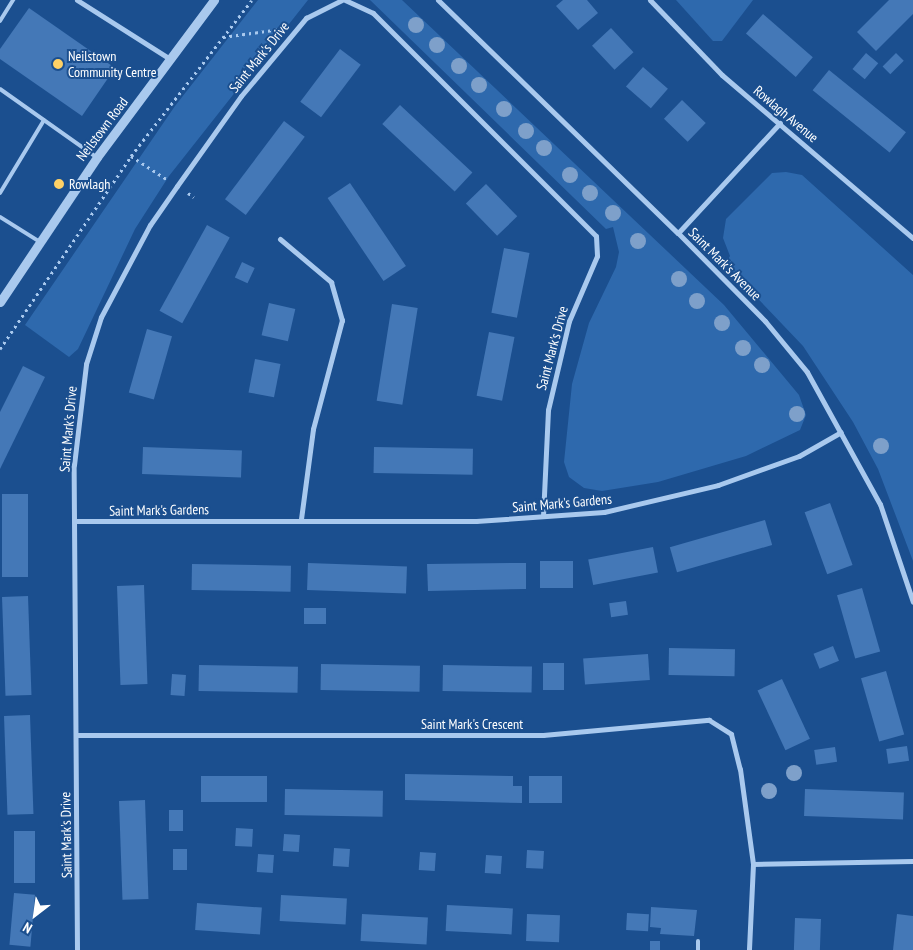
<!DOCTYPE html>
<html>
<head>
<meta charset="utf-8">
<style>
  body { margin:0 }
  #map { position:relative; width:913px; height:950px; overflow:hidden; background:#1b4f8f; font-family:"PT Sans Narrow",sans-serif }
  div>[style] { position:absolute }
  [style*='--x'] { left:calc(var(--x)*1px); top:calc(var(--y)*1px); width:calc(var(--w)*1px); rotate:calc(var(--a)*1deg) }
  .green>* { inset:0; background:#2e69ad }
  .building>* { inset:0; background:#4478b7; transform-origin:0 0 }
  .path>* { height:3px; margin-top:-1.5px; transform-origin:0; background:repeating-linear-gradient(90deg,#a9c9ee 0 2.5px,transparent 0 6.5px) }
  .service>* { height:4px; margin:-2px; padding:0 2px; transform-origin:2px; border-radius:2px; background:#a9c9ee }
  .minor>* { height:5px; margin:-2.5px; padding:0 2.5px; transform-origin:2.5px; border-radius:2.5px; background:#a9c9ee }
  .tertiary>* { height:9px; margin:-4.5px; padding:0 4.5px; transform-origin:4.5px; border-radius:4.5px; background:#a9c9ee }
  .trees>* { width:16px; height:16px; margin:-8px; border-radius:50%; background:#7ea0ca }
  .dots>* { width:14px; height:14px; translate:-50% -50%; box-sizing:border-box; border:2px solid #1b4f8f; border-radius:50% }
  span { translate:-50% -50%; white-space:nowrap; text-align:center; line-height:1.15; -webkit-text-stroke:4px #1b4f8f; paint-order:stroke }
  .poi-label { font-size:14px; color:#fff }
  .left { translate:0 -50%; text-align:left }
  .street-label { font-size:14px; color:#fff }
  .north { position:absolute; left:10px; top:890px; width:50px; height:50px; -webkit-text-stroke:4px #1b4f8f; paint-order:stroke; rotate:210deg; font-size:14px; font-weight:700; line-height:20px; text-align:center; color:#fff }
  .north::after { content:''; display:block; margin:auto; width:18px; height:22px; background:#fff; clip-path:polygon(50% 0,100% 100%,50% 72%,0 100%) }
</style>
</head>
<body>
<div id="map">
  <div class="green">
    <div style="clip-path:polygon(258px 0,308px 0,169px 176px,135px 229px,78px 349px,69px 357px,25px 325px,175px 106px)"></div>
    <div style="clip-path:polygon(370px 0,402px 0,724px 305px,799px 395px,806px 415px,800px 430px,746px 456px,658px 482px,602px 491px,584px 488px,569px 477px,564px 462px,572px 384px,589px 323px,616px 267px,619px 252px,613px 227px,606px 229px)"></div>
    <div style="clip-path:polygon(676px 0,753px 0,722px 41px,713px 41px)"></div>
    <div style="clip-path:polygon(786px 172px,802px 175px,913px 275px,913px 561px,878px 469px,853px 422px,803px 346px,725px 264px,730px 256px,723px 238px,726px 219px,772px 173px)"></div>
  </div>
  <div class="building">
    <div style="clip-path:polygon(563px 0,587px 0,598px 13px,578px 30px,556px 6px)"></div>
    <div style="clip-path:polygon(889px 0,913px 0,913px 14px,876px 51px,857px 32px)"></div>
    <div style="clip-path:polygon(29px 8px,115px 68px,82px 116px,0 59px,0 49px)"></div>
    <div style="left:763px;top:14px;width:66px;height:26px;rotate:41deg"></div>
    <div style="left:611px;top:28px;width:33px;height:26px;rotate:47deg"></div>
    <div style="left:340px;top:49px;width:26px;height:66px;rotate:37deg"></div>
    <div style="left:866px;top:53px;width:16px;height:21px;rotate:40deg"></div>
    <div style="left:896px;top:53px;width:11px;height:19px;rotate:45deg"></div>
    <div style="left:643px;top:67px;width:33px;height:26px;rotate:41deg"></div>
    <div style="left:829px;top:70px;width:99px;height:26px;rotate:39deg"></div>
    <div style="left:682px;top:100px;width:33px;height:26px;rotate:44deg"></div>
    <div style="left:400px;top:105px;width:99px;height:26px;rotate:43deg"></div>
    <div style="left:284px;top:121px;width:26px;height:98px;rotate:37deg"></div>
    <div style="left:350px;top:183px;width:100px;height:27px;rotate:56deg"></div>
    <div style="left:486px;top:184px;width:45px;height:28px;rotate:46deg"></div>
    <div style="left:207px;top:225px;width:26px;height:98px;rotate:29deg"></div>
    <div style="left:504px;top:248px;width:26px;height:66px;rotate:11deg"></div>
    <div style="left:242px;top:262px;width:14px;height:17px;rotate:25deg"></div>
    <div style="left:269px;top:303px;width:27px;height:33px;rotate:13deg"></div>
    <div style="left:392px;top:304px;width:26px;height:98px;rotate:9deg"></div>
    <div style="left:147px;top:329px;width:26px;height:66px;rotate:16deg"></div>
    <div style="left:489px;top:332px;width:26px;height:65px;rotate:11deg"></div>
    <div style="left:255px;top:359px;width:26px;height:34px;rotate:11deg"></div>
    <div style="clip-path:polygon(23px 366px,45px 377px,0 469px,0 412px)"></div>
    <div style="left:143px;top:447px;width:99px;height:27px;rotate:2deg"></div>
    <div style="left:374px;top:447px;width:99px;height:26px;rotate:1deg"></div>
    <div style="left:2px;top:494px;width:26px;height:83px"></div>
    <div style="left:830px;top:503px;width:66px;height:27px;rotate:70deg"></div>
    <div style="left:765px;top:520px;width:26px;height:99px;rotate:74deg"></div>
    <div style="left:653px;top:547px;width:26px;height:66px;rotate:79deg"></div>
    <div style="left:540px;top:561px;width:33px;height:27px"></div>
    <div style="left:308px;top:563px;width:99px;height:27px;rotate:2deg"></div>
    <div style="clip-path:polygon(510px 563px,526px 563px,526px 589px,428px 591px,427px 564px)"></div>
    <div style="left:192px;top:564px;width:99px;height:26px;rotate:1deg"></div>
    <div style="left:144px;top:585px;width:99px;height:27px;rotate:88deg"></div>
    <div style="left:862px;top:588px;width:66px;height:26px;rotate:74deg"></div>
    <div style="left:28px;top:596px;width:99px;height:26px;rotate:88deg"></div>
    <div style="left:626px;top:601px;width:14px;height:17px;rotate:82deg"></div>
    <div style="left:304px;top:608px;width:22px;height:16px"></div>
    <div style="left:833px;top:646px;width:16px;height:21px;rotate:68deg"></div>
    <div style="left:669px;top:648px;width:66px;height:27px;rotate:1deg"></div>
    <div style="left:648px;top:654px;width:26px;height:65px;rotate:86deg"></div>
    <div style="left:543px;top:663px;width:21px;height:27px"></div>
    <div style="left:321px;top:664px;width:99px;height:26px;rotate:1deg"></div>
    <div style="left:199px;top:665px;width:99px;height:26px;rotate:1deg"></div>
    <div style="left:443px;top:665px;width:89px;height:26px;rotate:1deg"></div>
    <div style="left:886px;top:671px;width:66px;height:26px;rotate:74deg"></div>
    <div style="left:172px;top:674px;width:14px;height:21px;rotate:4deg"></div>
    <div style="left:782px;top:679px;width:66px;height:27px;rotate:65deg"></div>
    <div style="left:30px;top:715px;width:99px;height:26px;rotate:88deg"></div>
    <div style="left:907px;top:746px;width:15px;height:21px;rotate:82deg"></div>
    <div style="left:835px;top:747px;width:15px;height:21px;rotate:82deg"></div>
    <div style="clip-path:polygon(405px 774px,513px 776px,513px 786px,522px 786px,522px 803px,405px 800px)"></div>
    <div style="left:201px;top:776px;width:66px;height:26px"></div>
    <div style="left:529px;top:776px;width:33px;height:27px"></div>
    <div style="left:285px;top:789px;width:98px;height:26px;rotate:1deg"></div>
    <div style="left:805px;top:789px;width:99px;height:27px;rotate:2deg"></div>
    <div style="left:145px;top:800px;width:99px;height:26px;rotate:88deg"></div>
    <div style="left:169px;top:810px;width:14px;height:21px"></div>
    <div style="left:236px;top:828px;width:17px;height:18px;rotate:3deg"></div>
    <div style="left:14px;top:831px;width:21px;height:52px"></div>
    <div style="left:284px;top:834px;width:16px;height:17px;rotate:4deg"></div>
    <div style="left:334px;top:848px;width:16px;height:18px;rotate:4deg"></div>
    <div style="left:173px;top:849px;width:14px;height:21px"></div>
    <div style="left:527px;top:850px;width:17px;height:18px;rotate:3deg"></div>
    <div style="left:420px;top:852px;width:16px;height:18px;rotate:4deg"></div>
    <div style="left:258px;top:854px;width:16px;height:18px;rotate:4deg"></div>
    <div style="left:486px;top:855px;width:16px;height:18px;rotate:4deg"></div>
    <div style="left:14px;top:893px;width:21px;height:52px;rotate:5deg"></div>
    <div style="left:281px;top:895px;width:66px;height:26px;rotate:3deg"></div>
    <div style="left:197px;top:903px;width:65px;height:27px;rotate:4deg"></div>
    <div style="left:447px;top:905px;width:66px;height:26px;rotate:3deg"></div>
    <div style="clip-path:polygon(651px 907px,697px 910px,694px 936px,660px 934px,661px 928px,650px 927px)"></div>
    <div style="left:627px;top:913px;width:22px;height:17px;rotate:3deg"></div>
    <div style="left:362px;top:914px;width:66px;height:27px;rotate:3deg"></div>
    <div style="left:527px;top:914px;width:33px;height:27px;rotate:2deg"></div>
    <div style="clip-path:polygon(897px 914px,913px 916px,913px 950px,893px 950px)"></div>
    <div style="left:795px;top:918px;width:26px;height:32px;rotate:2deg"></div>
    <div style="left:650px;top:941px;width:10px;height:9px"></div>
  </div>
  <div class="path">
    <div style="--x:223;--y:37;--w:58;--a:-8"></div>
    <div style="--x:131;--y:156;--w:44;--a:33"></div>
    <div style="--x:188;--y:193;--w:7;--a:34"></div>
    <div style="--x:0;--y:349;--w:233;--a:-55.8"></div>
    <div style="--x:131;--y:156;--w:197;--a:-52.2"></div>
  </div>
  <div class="service">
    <div style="--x:0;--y:21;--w:25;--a:-58"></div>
    <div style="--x:0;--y:89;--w:118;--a:35.3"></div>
    <div style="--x:0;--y:193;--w:85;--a:-58.9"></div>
    <div style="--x:0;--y:217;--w:47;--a:32"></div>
    <div style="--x:698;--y:941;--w:9;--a:90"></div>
  </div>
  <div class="minor">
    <div style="--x:77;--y:0;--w:110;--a:32.4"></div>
    <div style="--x:345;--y:0;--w:31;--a:25"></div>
    <div style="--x:373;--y:13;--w:315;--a:45"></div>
    <div style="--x:596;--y:236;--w:20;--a:87"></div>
    <div style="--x:597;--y:256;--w:71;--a:113.3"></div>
    <div style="--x:569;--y:321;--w:91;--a:103.3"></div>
    <div style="--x:548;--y:410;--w:106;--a:92.7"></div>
    <div style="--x:438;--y:0;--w:334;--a:44.2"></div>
    <div style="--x:678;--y:233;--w:124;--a:45.3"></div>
    <div style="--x:765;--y:321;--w:66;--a:50.5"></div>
    <div style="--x:807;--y:372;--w:151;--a:61.1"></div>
    <div style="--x:880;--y:504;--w:103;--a:71.4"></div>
    <div style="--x:650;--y:0;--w:104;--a:46.2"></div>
    <div style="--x:722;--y:75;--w:251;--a:40.5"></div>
    <div style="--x:678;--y:233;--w:150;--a:-47.2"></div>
    <div style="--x:280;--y:239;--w:67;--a:40.1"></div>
    <div style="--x:331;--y:282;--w:40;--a:74"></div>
    <div style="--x:342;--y:320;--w:113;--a:104.9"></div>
    <div style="--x:313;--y:429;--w:91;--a:97.6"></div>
    <div style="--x:76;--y:521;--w:400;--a:0"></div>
    <div style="--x:476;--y:521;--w:128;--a:-4"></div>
    <div style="--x:604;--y:512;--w:117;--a:-13.3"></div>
    <div style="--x:718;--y:485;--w:86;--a:-19.7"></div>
    <div style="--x:799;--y:456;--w:48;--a:-29.7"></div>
    <div style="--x:76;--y:735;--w:467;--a:0"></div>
    <div style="--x:543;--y:735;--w:167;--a:-5.2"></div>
    <div style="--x:709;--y:720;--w:26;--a:32"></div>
    <div style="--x:731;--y:734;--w:36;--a:76"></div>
    <div style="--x:740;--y:769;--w:96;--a:82.2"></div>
    <div style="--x:753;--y:864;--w:86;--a:92.7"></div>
    <div style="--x:753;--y:864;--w:160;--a:-1.1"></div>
    <div style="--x:77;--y:950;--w:485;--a:-90.4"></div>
    <div style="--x:74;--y:465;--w:102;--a:-83.2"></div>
    <div style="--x:86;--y:364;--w:49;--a:-72.3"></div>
    <div style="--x:101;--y:317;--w:104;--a:-62"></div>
    <div style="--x:150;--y:225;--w:47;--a:-55.3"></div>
    <div style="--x:177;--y:186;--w:110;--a:-54.6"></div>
    <div style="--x:241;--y:96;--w:102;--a:-50.2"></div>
    <div style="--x:306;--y:18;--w:40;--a:-26.6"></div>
  </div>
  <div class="tertiary">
    <div style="--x:0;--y:302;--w:174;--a:-56.2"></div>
    <div style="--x:97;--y:157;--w:196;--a:-53.3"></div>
  </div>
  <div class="trees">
    <div style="left:416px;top:25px"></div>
    <div style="left:437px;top:45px"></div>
    <div style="left:459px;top:66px"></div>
    <div style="left:479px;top:85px"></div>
    <div style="left:504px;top:109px"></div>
    <div style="left:526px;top:131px"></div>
    <div style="left:544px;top:148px"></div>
    <div style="left:570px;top:175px"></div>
    <div style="left:590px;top:193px"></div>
    <div style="left:613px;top:213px"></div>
    <div style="left:638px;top:241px"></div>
    <div style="left:679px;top:279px"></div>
    <div style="left:697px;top:301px"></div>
    <div style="left:722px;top:323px"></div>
    <div style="left:743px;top:348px"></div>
    <div style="left:762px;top:365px"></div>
    <div style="left:797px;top:414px"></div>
    <div style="left:881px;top:446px"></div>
    <div style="left:794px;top:773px"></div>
    <div style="left:769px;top:791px"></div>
  </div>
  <div class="dots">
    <div style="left:58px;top:64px;background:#ffd166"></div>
    <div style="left:59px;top:184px;background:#ffd166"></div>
  </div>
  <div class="poi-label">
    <span class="left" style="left:68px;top:64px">Neilstown<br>Community Centre</span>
    <span class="left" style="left:69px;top:184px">Rowlagh</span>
  </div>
  <div class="street-label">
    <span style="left:259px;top:57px;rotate:-51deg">Saint Mark's Drive</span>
    <span style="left:786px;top:114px;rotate:40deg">Rowlagh Avenue</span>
    <span style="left:102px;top:129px;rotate:-53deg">Neilstown Road</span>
    <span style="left:725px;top:264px;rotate:45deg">Saint Mark's Avenue</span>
    <span style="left:552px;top:348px;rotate:-75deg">Saint Mark's Drive</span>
    <span style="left:68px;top:429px;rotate:-85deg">Saint Mark's Drive</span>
    <span style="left:562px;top:503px;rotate:-5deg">Saint Mark's Gardens</span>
    <span style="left:159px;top:510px;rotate:-1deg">Saint Mark's Gardens</span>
    <span style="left:472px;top:724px">Saint Mark's Crescent</span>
    <span style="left:66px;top:835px;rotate:-91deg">Saint Mark's Drive</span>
  </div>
  <div class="north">N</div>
</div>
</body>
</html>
